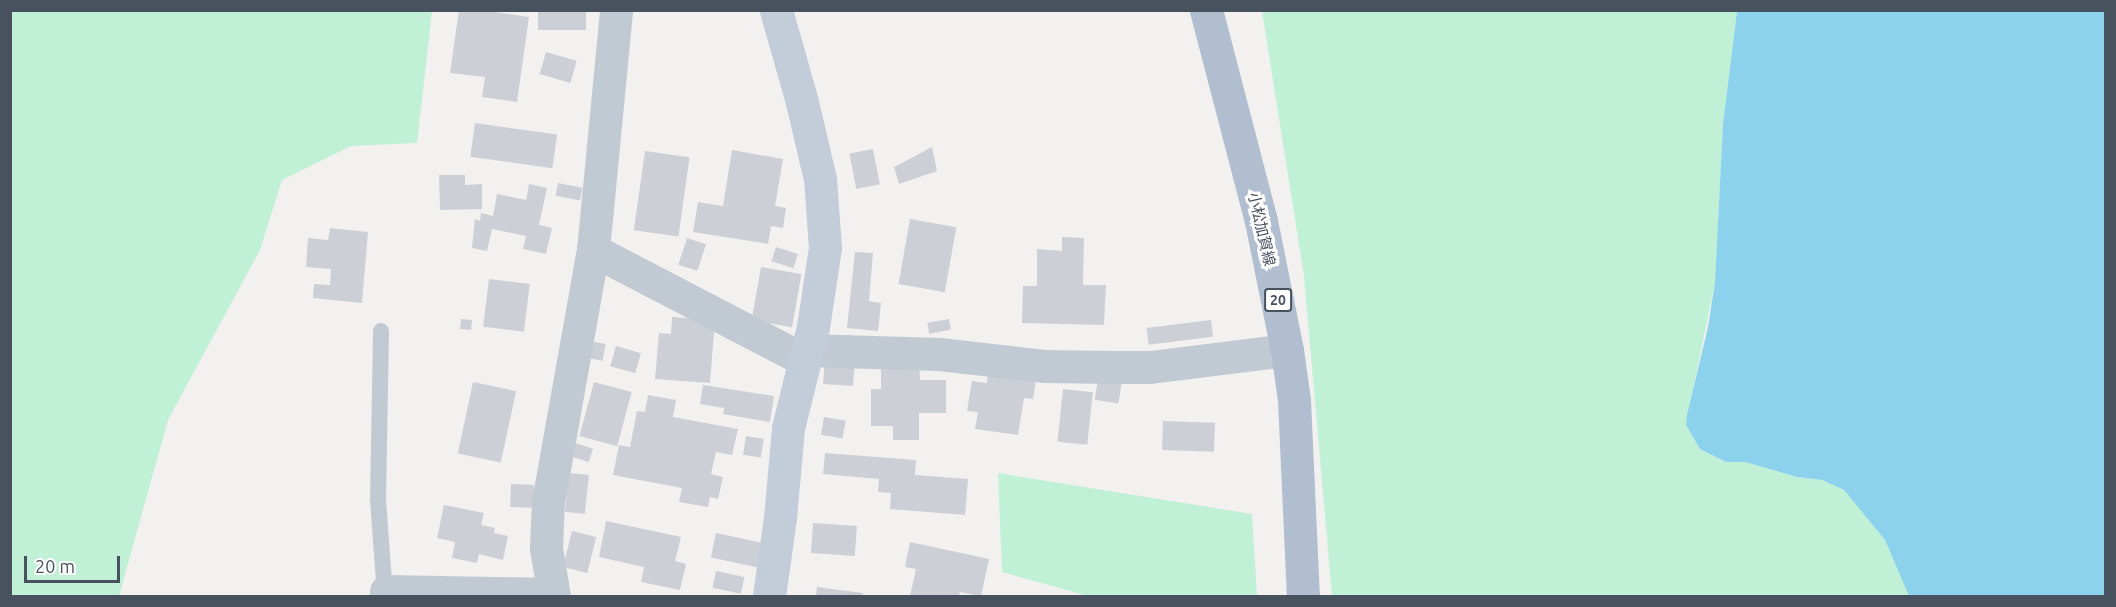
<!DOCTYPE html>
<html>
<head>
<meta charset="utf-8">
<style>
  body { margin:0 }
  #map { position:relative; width:2116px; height:607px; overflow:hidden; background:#f3f1f0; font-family:Ubuntu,"Noto Sans JP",sans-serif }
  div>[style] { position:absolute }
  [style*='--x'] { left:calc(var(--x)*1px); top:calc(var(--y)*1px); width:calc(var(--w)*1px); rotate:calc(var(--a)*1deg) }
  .green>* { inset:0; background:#c0f0d6 }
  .water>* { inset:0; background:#8cd2ed }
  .building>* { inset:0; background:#cccfd6; transform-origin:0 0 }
  .lane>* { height:16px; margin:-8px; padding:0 8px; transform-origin:8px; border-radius:8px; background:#c1cad2 }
  .street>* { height:33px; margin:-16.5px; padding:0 16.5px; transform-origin:16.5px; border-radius:16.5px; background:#c1cad2 }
  .secondary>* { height:33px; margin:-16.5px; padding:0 16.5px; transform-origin:16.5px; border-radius:16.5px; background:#c3ccd9 }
  .primary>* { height:33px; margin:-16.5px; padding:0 16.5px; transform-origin:16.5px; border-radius:16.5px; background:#b0becf }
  span { translate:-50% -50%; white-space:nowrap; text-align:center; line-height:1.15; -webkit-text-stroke:6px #fff; paint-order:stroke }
  .shield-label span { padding:2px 4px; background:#fff; border:2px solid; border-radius:4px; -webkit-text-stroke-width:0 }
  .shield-label { font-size:14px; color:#48525e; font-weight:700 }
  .street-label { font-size:15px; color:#48525e }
  .frame { position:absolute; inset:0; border:12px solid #48525e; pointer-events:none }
  .scale { position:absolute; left:24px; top:556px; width:96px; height:27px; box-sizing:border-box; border:3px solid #48525e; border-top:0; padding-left:8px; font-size:18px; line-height:21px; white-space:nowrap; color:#48525e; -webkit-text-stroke:4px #fff; paint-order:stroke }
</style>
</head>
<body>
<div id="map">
  <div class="green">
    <div style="clip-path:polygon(10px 11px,432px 11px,417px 143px,351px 146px,282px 180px,260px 250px,168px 420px,119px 596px,11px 596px)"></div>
    <div style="clip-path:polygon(1262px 11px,1737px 11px,1723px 124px,1715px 282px,1686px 425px,1700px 449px,1726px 462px,1745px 462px,1797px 477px,1822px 480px,1844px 490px,1885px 540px,1909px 596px,1332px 596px,1304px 276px)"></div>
    <div style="clip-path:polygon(998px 473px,1252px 514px,1257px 596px,1088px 596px,1002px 572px)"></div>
  </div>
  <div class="water">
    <div style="clip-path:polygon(1737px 11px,2105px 11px,2105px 596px,1909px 596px,1885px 540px,1844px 490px,1822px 480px,1797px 477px,1745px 462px,1726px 462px,1700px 449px,1686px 425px,1687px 415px,1708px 327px,1715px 282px,1723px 124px)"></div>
  </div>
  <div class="building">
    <div style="clip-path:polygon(459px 10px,482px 10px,529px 17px,517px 102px,482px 97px,485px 77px,450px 73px)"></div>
    <div style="left:538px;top:10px;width:48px;height:20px"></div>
    <div style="left:546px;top:52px;width:32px;height:23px;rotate:16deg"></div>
    <div style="left:475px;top:123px;width:83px;height:34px;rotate:8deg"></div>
    <div style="clip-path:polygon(932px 147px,937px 171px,899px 184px,894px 167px)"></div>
    <div style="left:873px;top:149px;width:36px;height:24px;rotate:79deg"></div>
    <div style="clip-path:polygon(732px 150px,783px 159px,775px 206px,786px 208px,783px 228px,771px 226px,768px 244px,693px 232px,698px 202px,723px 206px)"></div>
    <div style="left:645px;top:151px;width:45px;height:80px;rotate:8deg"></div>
    <div style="clip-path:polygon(439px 175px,465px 175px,465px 185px,482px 184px,482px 209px,440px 210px)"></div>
    <div style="left:558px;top:183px;width:25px;height:13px;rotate:11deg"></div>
    <div style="clip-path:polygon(529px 184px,547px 188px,539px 225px,552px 228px,546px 254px,523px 249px,526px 236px,492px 229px,487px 251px,472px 248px,475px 219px,480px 221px,481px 213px,493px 216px,497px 194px,526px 200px)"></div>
    <div style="left:910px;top:219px;width:47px;height:66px;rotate:10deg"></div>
    <div style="clip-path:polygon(330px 228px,368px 232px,362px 303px,313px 298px,314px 284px,330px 285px,331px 269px,306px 267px,308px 238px,328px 240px)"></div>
    <div style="clip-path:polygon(1062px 237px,1084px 238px,1083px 285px,1106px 285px,1104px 325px,1022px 323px,1023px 286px,1037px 286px,1037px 249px,1062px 251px)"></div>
    <div style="left:687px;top:238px;width:20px;height:28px;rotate:18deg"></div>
    <div style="left:776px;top:247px;width:23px;height:15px;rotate:18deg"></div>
    <div style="clip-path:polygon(855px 252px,873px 253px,869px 301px,881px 303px,878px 331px,847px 328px)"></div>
    <div style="left:761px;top:267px;width:41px;height:54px;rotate:10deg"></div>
    <div style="left:489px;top:279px;width:41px;height:48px;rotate:7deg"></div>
    <div style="clip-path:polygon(672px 317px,715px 320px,710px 383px,655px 379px,659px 333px,671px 334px)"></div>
    <div style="left:461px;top:319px;width:11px;height:10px;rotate:5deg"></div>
    <div style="left:949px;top:319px;width:11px;height:22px;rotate:80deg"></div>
    <div style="left:1211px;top:320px;width:17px;height:65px;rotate:83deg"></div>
    <div style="left:590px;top:341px;width:16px;height:17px;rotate:11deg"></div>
    <div style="left:616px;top:346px;width:26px;height:21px;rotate:16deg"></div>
    <div style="left:825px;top:357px;width:30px;height:27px;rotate:4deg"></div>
    <div style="clip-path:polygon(919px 361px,920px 380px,946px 380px,946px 413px,919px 413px,919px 440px,893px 440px,893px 426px,871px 426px,871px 389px,881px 389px,881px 362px)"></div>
    <div style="clip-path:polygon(988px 372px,1036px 380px,1033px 399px,1024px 398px,1018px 435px,975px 429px,978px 412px,967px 411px,972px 381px,987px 383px)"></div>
    <div style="left:1098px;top:379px;width:24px;height:21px;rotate:9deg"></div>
    <div style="left:473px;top:382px;width:44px;height:73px;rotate:12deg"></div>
    <div style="left:594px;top:382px;width:39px;height:56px;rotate:15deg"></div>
    <div style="clip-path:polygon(703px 385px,774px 396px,770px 422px,723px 414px,724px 408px,700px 404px)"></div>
    <div style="left:1063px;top:389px;width:30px;height:53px;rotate:6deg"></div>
    <div style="clip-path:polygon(648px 395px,676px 400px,673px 417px,738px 429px,732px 455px,716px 452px,711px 474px,723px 477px,718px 499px,710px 497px,708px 507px,679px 502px,682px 488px,613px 475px,619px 445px,630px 447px,637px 411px,645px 412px)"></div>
    <div style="left:824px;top:417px;width:22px;height:18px;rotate:10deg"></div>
    <div style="left:1163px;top:421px;width:52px;height:29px;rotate:2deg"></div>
    <div style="left:746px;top:436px;width:18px;height:19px;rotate:9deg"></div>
    <div style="left:575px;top:443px;width:19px;height:14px;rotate:18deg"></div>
    <div style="clip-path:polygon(825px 453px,916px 460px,915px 475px,968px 479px,965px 515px,890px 509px,891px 493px,878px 492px,879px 479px,823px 474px)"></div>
    <div style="left:569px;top:473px;width:20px;height:39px;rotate:6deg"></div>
    <div style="left:511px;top:484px;width:23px;height:23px;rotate:2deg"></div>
    <div style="clip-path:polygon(444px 505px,484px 513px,481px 525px,495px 528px,494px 533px,508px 536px,503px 560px,479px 554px,477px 563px,452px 558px,455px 542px,437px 538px)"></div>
    <div style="clip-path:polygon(606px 521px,681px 537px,675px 561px,686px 564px,680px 590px,641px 582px,644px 567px,599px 557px)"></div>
    <div style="left:813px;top:523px;width:44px;height:30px;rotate:4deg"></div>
    <div style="left:572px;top:531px;width:25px;height:37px;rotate:14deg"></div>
    <div style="left:716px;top:533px;width:48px;height:25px;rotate:12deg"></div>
    <div style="clip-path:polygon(910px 542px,989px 559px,981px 596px,960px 592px,959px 596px,910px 596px,916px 569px,905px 567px)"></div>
    <div style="left:716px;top:571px;width:29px;height:17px;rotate:12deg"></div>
    <div style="clip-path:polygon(817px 587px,863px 593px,862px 596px,816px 596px)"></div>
  </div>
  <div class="lane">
    <div style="--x:381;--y:331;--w:169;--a:91"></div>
    <div style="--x:378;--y:500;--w:96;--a:85.8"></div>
  </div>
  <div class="street">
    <div style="--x:593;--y:250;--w:238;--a:27.5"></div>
    <div style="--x:807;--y:350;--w:132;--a:1.7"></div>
    <div style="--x:939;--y:354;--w:107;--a:6.5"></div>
    <div style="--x:1045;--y:366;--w:69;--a:0.8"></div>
    <div style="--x:1114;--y:367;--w:36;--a:0"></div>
    <div style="--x:1150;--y:367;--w:138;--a:-7.1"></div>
    <div style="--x:386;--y:591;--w:167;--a:1"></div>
    <div style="--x:554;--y:596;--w:49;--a:-99.5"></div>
    <div style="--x:546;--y:548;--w:46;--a:-87.5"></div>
    <div style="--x:548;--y:502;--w:256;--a:-79.9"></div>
    <div style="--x:593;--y:250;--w:241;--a:-84.5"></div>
  </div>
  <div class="secondary">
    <div style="--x:769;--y:596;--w:79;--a:-82"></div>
    <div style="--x:780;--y:518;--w:90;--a:-84.9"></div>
    <div style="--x:788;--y:428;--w:104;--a:-76.1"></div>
    <div style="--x:813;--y:327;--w:80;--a:-81.4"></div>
    <div style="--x:825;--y:248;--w:69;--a:-94.1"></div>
    <div style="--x:820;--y:179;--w:79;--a:-103.2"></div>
    <div style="--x:802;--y:102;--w:96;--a:-105.8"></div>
  </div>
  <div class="primary">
    <div style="--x:1206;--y:10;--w:218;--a:75.4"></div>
    <div style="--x:1261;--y:221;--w:132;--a:78.6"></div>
    <div style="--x:1287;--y:350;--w:50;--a:82"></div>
    <div style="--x:1294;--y:400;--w:196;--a:87.4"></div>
  </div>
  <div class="shield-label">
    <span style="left:1278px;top:300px">20</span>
  </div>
  <div class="street-label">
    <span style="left:1262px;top:229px;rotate:77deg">小松加賀線</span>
  </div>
  <div class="frame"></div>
  <div class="scale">20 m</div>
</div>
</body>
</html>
